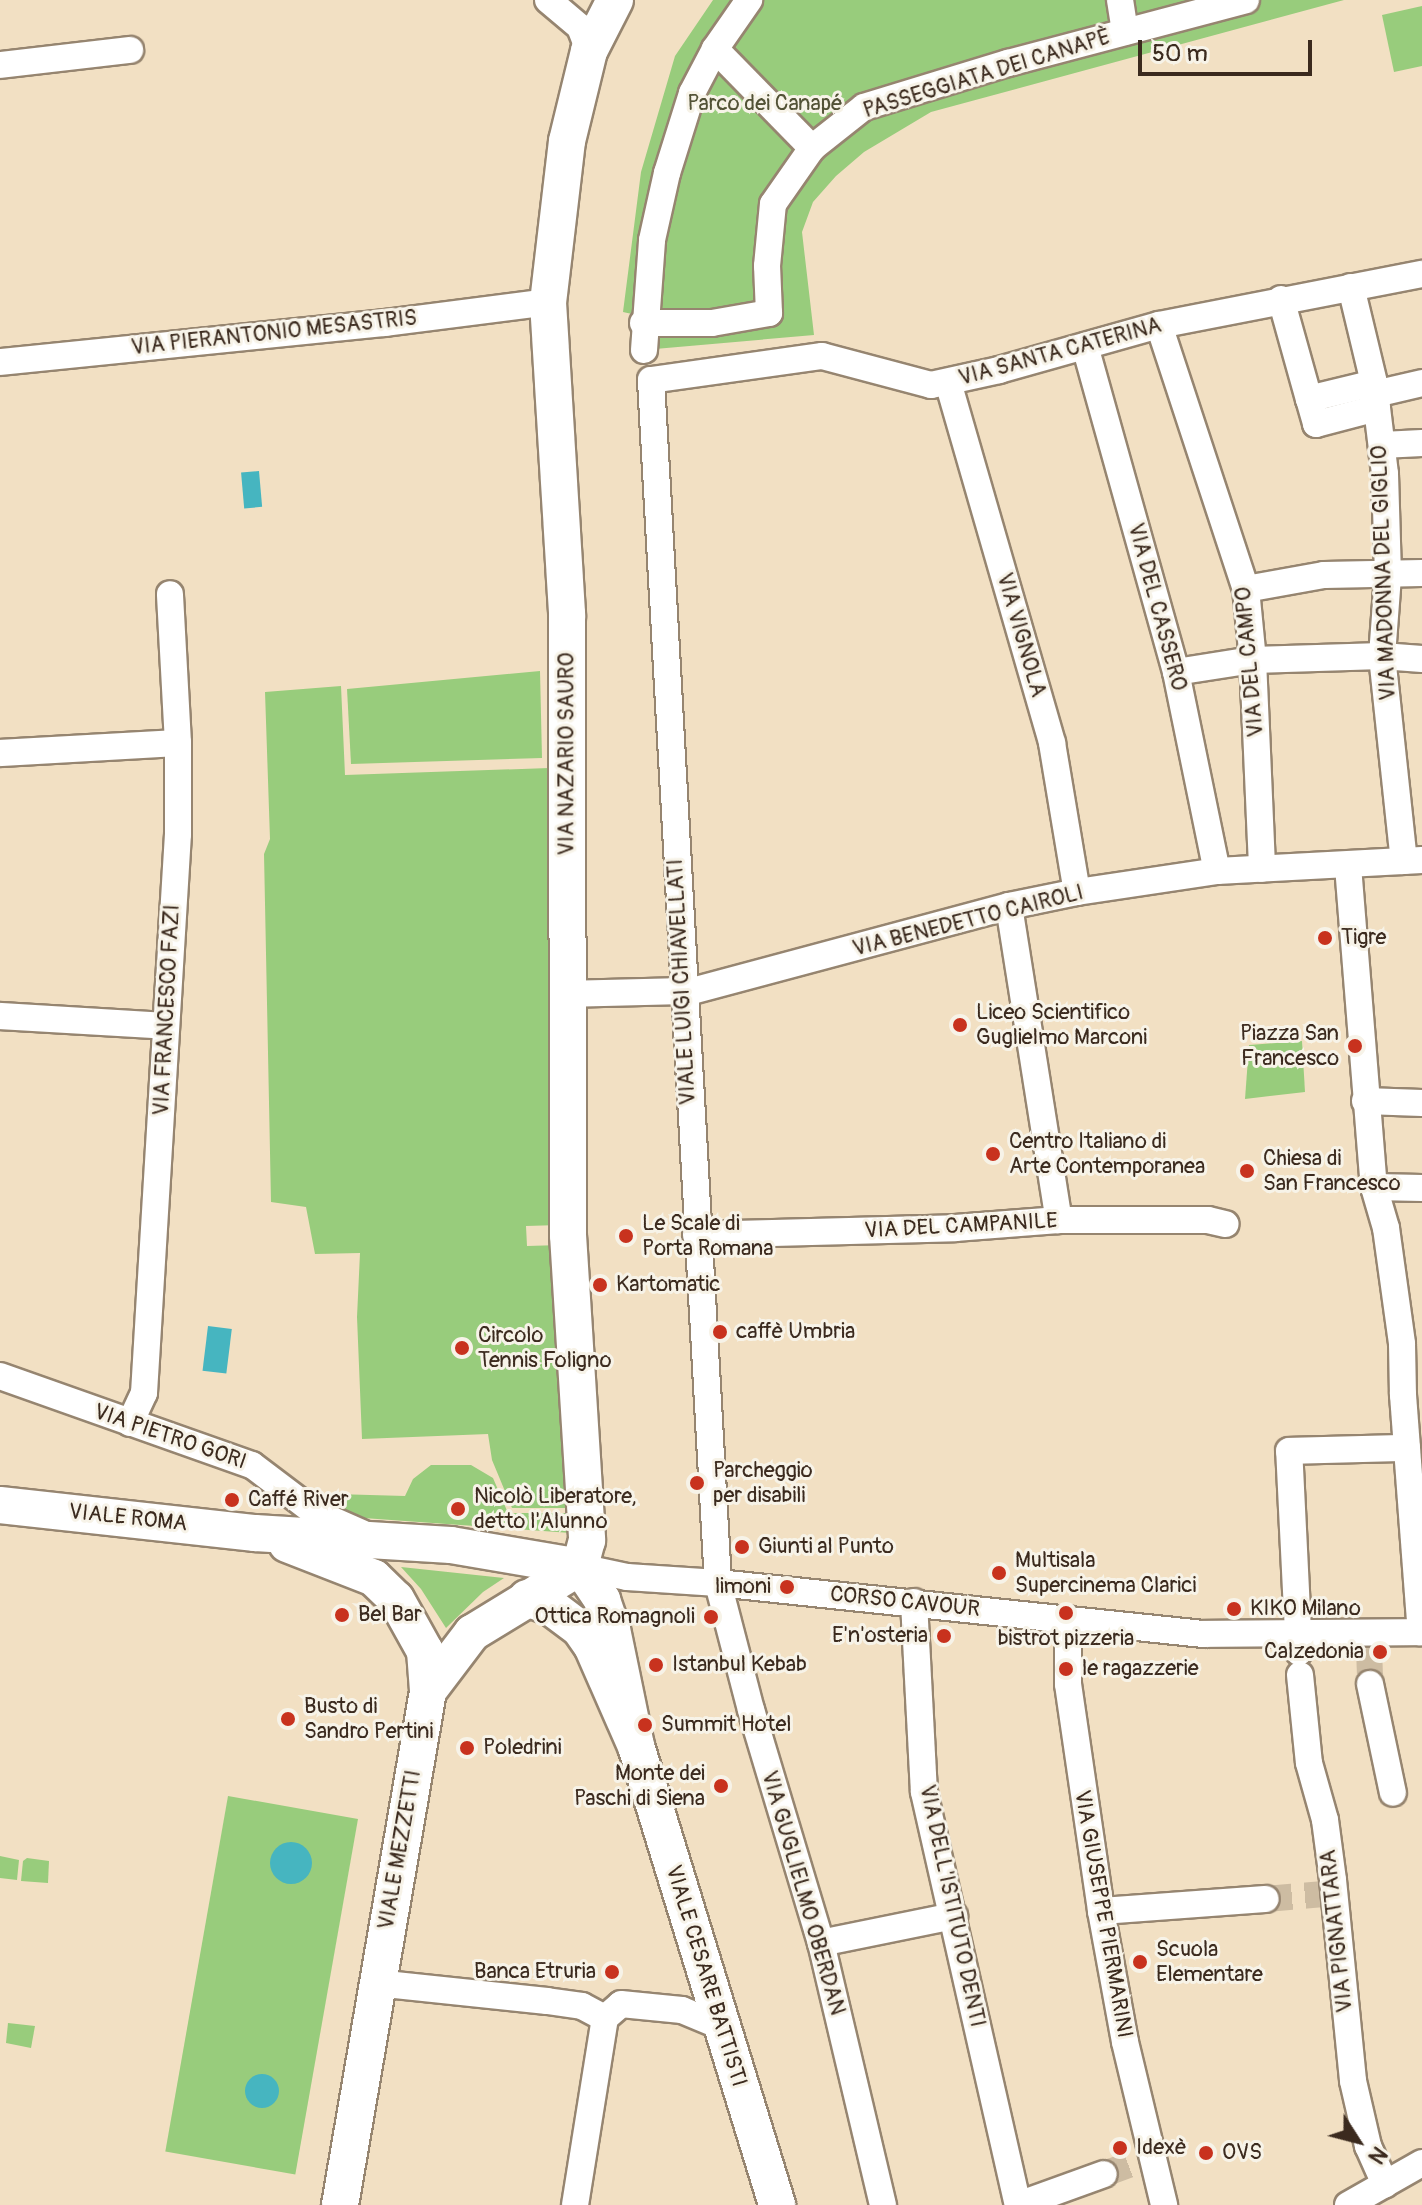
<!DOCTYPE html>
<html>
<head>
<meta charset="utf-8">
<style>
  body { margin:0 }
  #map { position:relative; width:1422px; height:2205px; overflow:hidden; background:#f2e0c3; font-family:Pangolin,sans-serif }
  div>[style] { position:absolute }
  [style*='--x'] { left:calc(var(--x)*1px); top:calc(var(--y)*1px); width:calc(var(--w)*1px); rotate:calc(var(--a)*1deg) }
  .green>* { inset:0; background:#98cc7c; transform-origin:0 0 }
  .water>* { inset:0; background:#46b5c0; transform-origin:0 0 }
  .round { border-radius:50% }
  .street-tunnel>* { height:26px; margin-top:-13px; transform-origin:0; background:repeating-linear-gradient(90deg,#cdbca2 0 26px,transparent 0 39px) }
  .roads { filter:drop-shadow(2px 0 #968570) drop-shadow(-2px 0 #968570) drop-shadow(0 2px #968570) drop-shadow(0 -2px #968570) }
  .street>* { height:26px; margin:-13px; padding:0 13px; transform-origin:13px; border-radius:13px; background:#fff }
  .secondary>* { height:36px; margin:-18px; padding:0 18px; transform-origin:18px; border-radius:18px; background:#fff }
  .dots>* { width:22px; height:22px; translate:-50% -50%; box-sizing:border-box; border:4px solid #f7f3e8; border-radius:50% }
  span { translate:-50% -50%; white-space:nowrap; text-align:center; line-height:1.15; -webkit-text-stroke:6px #f7f3e8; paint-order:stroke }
  .street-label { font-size:22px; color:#3b2a1e }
  .park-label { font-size:22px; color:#525236 }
  .poi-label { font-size:22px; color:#3b2a1e }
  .left { translate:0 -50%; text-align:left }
  .right { translate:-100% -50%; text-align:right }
  .north { position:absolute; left:1318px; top:2101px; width:80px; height:80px; -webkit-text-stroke:6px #f7f3e8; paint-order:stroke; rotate:126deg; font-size:22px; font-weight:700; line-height:32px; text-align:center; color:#3b2a1e }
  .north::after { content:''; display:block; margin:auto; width:28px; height:36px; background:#3b2a1e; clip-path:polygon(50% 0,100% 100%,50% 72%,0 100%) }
  .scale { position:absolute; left:1138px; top:40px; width:174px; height:36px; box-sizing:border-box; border:4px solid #3b2a1e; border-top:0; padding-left:10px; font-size:24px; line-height:28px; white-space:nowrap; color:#3b2a1e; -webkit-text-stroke:6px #f7f3e8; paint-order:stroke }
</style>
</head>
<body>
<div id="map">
  <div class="green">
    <div style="clip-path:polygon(713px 0,1344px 0,931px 112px,864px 152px,836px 176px,813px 202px,802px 232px,814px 335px,632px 351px,632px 314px,623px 312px,641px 172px,675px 56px)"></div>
    <div style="clip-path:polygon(1422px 6px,1422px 66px,1394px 72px,1382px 15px)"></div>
    <div style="clip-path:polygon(540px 671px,542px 758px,351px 764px,347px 689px)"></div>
    <div style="clip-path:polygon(341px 686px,345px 775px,549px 768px,560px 1225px,526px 1226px,527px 1246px,561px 1245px,575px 1508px,512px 1508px,492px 1460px,488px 1434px,362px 1439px,357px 1317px,360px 1253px,315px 1254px,306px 1207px,271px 1202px,264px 854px,270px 839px,265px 692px)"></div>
    <div style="clip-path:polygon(1302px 1041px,1305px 1092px,1245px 1099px,1249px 1045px)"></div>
    <div style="clip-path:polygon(431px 1465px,471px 1465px,493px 1478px,508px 1513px,569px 1513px,571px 1533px,336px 1516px,335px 1494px,405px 1496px,413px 1479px)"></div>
    <div style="clip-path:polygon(401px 1567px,504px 1578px,483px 1592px,446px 1628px,421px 1589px)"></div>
    <div style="left:228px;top:1796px;width:132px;height:361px;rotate:10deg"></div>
    <div style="clip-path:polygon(0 1856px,19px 1860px,17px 1880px,0 1878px)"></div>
    <div style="clip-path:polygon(27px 1858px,49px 1861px,48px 1883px,21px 1881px,23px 1861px)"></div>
    <div style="clip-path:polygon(8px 2023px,35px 2026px,31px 2048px,6px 2043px)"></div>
  </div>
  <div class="water">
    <div style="left:259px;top:471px;width:36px;height:18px;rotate:85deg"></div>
    <div style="left:208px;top:1326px;width:24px;height:45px;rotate:7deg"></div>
    <div class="round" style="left:270px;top:1842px;width:42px;height:42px"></div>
    <div class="round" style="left:245px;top:2074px;width:34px;height:34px"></div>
  </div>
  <div class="street-tunnel">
    <div style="--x:1369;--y:1648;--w:36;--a:88"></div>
    <div style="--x:1266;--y:1899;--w:58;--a:-4.9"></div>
    <div style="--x:1104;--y:2174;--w:44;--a:-20.1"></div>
  </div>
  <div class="roads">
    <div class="street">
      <div style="--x:548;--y:0;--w:42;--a:40.2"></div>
      <div style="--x:580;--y:27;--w:26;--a:69"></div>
      <div style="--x:1120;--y:0;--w:32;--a:81"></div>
      <div style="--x:715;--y:49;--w:139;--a:45.6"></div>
      <div style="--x:0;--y:65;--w:131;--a:-6.6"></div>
      <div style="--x:1351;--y:287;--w:99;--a:76.5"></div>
      <div style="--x:1374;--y:383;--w:92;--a:83.1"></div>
      <div style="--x:1385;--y:474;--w:102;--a:88.3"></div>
      <div style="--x:1388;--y:576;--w:80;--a:94.3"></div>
      <div style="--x:1382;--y:656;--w:206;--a:83.9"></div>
      <div style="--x:1281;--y:299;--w:104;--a:74.4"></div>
      <div style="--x:643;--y:323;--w:69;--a:0"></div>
      <div style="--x:712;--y:323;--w:58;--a:-10"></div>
      <div style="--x:769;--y:313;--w:47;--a:-92.4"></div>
      <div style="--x:767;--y:266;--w:62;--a:-84.5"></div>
      <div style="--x:773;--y:204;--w:68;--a:-55.1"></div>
      <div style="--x:812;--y:148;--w:66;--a:-38.3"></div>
      <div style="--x:864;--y:107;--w:151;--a:-17"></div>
      <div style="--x:1008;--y:63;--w:246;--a:-14.8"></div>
      <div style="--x:1159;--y:325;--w:278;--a:71.8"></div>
      <div style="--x:1246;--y:589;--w:71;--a:84.4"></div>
      <div style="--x:1253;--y:660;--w:209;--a:87.5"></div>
      <div style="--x:1085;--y:346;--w:338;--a:74.4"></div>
      <div style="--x:1176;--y:672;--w:203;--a:78.4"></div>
      <div style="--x:644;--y:350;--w:110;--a:-85.8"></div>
      <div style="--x:652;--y:240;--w:69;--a:-77.4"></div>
      <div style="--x:667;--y:173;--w:84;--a:-72.6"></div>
      <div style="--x:692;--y:93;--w:50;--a:-62.4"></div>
      <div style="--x:715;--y:49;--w:60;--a:-55.2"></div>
      <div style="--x:0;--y:362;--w:387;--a:-5.8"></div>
      <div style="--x:385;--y:323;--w:164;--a:-7.3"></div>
      <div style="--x:948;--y:382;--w:376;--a:73.9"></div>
      <div style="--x:1052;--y:743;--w:151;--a:80.5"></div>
      <div style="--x:1374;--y:383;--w:67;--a:166.2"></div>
      <div style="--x:1309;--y:399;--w:26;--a:74"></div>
      <div style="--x:1316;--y:424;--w:63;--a:-14.7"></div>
      <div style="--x:1375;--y:394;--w:48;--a:-13.2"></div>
      <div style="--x:1382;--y:445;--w:40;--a:-2.9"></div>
      <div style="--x:1246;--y:589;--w:79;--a:-10.2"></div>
      <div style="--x:1324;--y:575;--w:98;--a:-1.2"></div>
      <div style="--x:1176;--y:672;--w:78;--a:-8.9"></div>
      <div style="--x:1253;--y:660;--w:129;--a:-1.8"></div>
      <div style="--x:1382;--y:656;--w:40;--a:4.3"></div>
      <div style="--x:0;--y:753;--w:178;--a:-3.2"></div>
      <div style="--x:1348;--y:866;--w:322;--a:85.4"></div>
      <div style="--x:1374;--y:1187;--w:43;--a:73.7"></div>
      <div style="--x:1386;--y:1228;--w:117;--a:82.1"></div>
      <div style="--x:1402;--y:1344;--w:51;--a:88.9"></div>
      <div style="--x:1403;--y:1395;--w:238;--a:85.7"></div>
      <div style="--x:1009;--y:906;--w:318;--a:81"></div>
      <div style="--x:566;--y:994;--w:126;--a:-1.4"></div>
      <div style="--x:692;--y:991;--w:328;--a:-15"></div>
      <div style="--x:1009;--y:906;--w:69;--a:-11.6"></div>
      <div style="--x:1077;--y:892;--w:142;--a:-8.5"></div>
      <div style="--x:1217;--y:871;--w:205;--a:-3.1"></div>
      <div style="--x:0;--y:1016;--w:166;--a:3.4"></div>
      <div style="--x:1365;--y:1101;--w:57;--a:2"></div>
      <div style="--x:1374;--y:1187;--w:48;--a:1.2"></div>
      <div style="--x:696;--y:1235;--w:259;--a:-1.5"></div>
      <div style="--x:955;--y:1228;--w:104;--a:-4.4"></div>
      <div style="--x:1059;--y:1220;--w:149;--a:0"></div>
      <div style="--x:1208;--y:1220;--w:18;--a:13"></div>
      <div style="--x:0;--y:1376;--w:267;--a:19.5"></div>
      <div style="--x:252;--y:1465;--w:78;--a:37.2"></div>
      <div style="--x:314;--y:1512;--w:52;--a:23.6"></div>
      <div style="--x:130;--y:1423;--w:33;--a:-65"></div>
      <div style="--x:144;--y:1393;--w:560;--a:-86.52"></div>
      <div style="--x:178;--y:834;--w:91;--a:-90"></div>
      <div style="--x:178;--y:743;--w:149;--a:-93.1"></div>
      <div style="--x:580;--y:1567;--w:48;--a:12"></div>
      <div style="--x:627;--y:1577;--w:91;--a:3.8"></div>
      <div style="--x:718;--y:1583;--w:489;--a:6"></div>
      <div style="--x:1204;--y:1634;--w:218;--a:-0.5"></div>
      <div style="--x:914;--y:1602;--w:190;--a:87"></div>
      <div style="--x:924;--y:1792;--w:424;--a:77.2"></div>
      <div style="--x:1068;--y:1619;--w:65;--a:90"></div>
      <div style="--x:1068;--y:1684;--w:229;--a:81.7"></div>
      <div style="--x:1101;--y:1911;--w:133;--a:79.6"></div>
      <div style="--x:1125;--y:2042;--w:168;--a:76.5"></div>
      <div style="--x:1299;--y:1652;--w:201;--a:-92.8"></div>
      <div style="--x:1289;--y:1451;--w:118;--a:-1.5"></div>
      <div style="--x:1300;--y:1675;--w:88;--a:84.2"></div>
      <div style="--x:1309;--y:1763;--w:59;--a:74.3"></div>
      <div style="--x:1325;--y:1820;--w:61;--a:82.4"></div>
      <div style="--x:1333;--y:1880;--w:202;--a:84.3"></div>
      <div style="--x:1353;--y:2081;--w:67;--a:77"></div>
      <div style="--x:1368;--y:2146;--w:42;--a:65.9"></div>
      <div style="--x:1370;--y:1684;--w:111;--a:78.1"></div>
      <div style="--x:1101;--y:1911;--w:165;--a:-4.2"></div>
      <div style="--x:821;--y:1943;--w:136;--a:-11.5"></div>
      <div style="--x:376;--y:1983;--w:172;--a:6"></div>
      <div style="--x:547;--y:2001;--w:35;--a:8"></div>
      <div style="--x:582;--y:2006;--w:26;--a:28"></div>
      <div style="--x:605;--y:2018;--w:21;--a:-41"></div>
      <div style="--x:621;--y:2004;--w:61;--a:5.6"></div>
      <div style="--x:682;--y:2010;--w:41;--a:22.8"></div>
      <div style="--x:575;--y:2205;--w:189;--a:-80.9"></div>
      <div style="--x:883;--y:2205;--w:269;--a:-103.3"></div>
      <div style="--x:821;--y:1943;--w:243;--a:-106.7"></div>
      <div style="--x:751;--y:1710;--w:131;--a:-104.6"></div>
      <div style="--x:718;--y:1583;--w:1205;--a:-93.19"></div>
      <div style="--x:651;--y:380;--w:173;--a:-8"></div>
      <div style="--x:822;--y:356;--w:113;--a:14.9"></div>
      <div style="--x:931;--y:385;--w:70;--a:-12.4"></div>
      <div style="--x:999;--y:370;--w:166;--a:-15.7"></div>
      <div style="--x:1159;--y:325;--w:268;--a:-11"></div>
      <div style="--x:1018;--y:2205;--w:91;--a:-19.8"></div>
      <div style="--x:1348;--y:2205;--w:85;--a:-29.6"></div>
    </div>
    <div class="secondary">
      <div style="--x:615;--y:0;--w:57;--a:117"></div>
      <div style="--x:589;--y:51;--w:93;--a:103.7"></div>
      <div style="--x:567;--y:141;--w:162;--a:96.7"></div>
      <div style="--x:548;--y:302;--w:313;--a:86.5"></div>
      <div style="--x:567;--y:614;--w:621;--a:89.91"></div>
      <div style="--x:568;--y:1235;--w:306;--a:86.4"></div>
      <div style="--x:587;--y:1540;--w:28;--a:105"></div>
      <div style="--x:580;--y:1567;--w:40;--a:56"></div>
      <div style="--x:602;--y:1600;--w:31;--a:71"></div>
      <div style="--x:612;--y:1629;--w:119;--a:78.4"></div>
      <div style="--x:0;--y:1505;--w:257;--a:6.3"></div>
      <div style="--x:255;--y:1533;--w:196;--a:3.5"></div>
      <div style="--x:451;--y:1545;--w:131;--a:9.7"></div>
      <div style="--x:287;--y:1544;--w:93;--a:21.3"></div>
      <div style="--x:374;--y:1578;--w:30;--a:44"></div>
      <div style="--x:396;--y:1599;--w:60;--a:60.9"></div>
      <div style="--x:425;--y:1651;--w:40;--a:85.7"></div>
      <div style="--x:527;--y:1598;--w:26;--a:21"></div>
      <div style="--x:551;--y:1607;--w:36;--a:37"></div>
      <div style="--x:580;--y:1629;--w:21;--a:55"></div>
      <div style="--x:592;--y:1646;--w:109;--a:66.3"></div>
      <div style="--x:636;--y:1746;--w:480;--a:72.9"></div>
      <div style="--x:340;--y:2205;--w:521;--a:-80.28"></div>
      <div style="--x:428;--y:1691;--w:73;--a:-52.8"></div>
      <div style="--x:472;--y:1633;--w:127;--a:-31.4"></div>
    </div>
  </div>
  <div class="dots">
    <div style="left:1325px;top:938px;background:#c8321e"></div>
    <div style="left:960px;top:1025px;background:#c8321e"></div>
    <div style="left:1355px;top:1046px;background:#c8321e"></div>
    <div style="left:993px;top:1154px;background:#c8321e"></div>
    <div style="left:1247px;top:1171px;background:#c8321e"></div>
    <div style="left:626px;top:1236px;background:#c8321e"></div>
    <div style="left:600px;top:1285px;background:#c8321e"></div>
    <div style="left:720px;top:1332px;background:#c8321e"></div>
    <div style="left:462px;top:1348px;background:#c8321e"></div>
    <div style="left:697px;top:1483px;background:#c8321e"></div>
    <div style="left:232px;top:1500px;background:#c8321e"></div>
    <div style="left:458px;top:1509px;background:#c8321e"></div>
    <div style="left:742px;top:1547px;background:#c8321e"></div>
    <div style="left:999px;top:1573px;background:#c8321e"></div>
    <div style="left:787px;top:1587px;background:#c8321e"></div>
    <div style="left:1234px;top:1609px;background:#c8321e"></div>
    <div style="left:1066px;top:1613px;background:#c8321e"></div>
    <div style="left:342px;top:1615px;background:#c8321e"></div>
    <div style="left:711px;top:1617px;background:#c8321e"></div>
    <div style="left:944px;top:1636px;background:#c8321e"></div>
    <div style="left:1380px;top:1652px;background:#c8321e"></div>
    <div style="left:656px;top:1665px;background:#c8321e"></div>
    <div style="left:1066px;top:1669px;background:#c8321e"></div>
    <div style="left:288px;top:1719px;background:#c8321e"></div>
    <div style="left:645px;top:1725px;background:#c8321e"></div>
    <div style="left:467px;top:1748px;background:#c8321e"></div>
    <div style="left:721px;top:1786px;background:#c8321e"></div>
    <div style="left:1140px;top:1962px;background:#c8321e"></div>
    <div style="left:612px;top:1972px;background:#c8321e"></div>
    <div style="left:1120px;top:2148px;background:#c8321e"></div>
    <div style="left:1206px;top:2153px;background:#c8321e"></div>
  </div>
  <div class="street-label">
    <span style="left:987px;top:74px;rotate:-17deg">PASSEGGIATA DEI CANAPÈ</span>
    <span style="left:274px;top:333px;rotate:-6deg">VIA PIERANTONIO MESASTRIS</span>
    <span style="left:1060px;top:352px;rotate:-15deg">VIA SANTA CATERINA</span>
    <span style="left:1384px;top:573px;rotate:-92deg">VIA MADONNA DEL GIGLIO</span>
    <span style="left:1157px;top:607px;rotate:75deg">VIA DEL CASSERO</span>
    <span style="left:1021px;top:635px;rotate:74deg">VIA VIGNOLA</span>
    <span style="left:1250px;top:662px;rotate:-95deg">VIA DEL CAMPO</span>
    <span style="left:567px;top:754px;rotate:-90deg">VIA NAZARIO SAURO</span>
    <span style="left:968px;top:921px;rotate:-14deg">VIA BENEDETTO CAIROLI</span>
    <span style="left:682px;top:982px;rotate:-93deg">VIALE LUIGI CHIAVELLATI</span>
    <span style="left:167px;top:1010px;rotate:-87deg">VIA FRANCESCO FAZI</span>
    <span style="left:961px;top:1226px;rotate:-3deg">VIA DEL CAMPANILE</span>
    <span style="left:170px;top:1437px;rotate:19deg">VIA PIETRO GORI</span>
    <span style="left:128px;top:1518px;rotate:6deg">VIALE ROMA</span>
    <span style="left:905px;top:1602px;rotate:6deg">CORSO CAVOUR</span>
    <span style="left:400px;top:1850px;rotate:-80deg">VIALE MEZZETTI</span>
    <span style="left:803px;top:1893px;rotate:74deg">VIA GUGLIELMO OBERDAN</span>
    <span style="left:952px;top:1906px;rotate:78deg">VIA DELL'ISTITUTO DENTI</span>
    <span style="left:1103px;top:1914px;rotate:80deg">VIA GIUSEPPE PIERMARINI</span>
    <span style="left:1337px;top:1931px;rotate:-96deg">VIA PIGNATTARA</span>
    <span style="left:706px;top:1976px;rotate:73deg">VIALE CESARE BATTISTI</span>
  </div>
  <div class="park-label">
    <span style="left:765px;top:104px">Parco dei Canapé</span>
  </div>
  <div class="poi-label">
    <span class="left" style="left:1341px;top:938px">Tigre</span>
    <span class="left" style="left:976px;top:1025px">Liceo Scientifico<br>Guglielmo Marconi</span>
    <span class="right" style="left:1339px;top:1046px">Piazza San<br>Francesco</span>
    <span class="left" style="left:1009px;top:1154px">Centro Italiano di<br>Arte Contemporanea</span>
    <span class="left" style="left:1263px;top:1171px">Chiesa di<br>San Francesco</span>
    <span class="left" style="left:642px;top:1236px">Le Scale di<br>Porta Romana</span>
    <span class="left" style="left:616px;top:1285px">Kartomatic</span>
    <span class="left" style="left:736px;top:1332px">caffè Umbria</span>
    <span class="left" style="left:478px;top:1348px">Circolo<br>Tennis Foligno</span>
    <span class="left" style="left:713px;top:1483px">Parcheggio<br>per disabili</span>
    <span class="left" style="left:474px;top:1509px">Nicolò Liberatore,<br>detto l'Alunno</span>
    <span class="left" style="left:248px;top:1500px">Caffé River</span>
    <span class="left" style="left:758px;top:1547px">Giunti al Punto</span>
    <span class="left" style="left:1015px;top:1573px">Multisala<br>Supercinema Clarici</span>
    <span class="right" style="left:771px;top:1587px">limoni</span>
    <span class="left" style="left:1250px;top:1609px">KIKO Milano</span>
    <span class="left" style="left:358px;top:1615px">Bel Bar</span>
    <span class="right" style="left:695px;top:1617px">Ottica Romagnoli</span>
    <span class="right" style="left:928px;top:1636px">E'n'osteria</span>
    <span style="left:1066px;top:1639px">bistrot pizzeria</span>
    <span class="right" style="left:1364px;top:1652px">Calzedonia</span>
    <span class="left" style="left:672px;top:1665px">Istanbul Kebab</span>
    <span class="left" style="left:1082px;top:1669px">le ragazzerie</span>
    <span class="left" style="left:304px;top:1719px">Busto di<br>Sandro Pertini</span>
    <span class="left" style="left:661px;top:1725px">Summit Hotel</span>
    <span class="left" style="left:483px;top:1748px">Poledrini</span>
    <span class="right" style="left:705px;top:1786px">Monte dei<br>Paschi di Siena</span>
    <span class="left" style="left:1156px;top:1962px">Scuola<br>Elementare</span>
    <span class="right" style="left:596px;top:1972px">Banca Etruria</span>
    <span class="left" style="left:1136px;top:2148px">Idexè</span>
    <span class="left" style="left:1222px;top:2153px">OVS</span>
  </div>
  <div class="north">N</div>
  <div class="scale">50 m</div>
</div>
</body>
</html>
